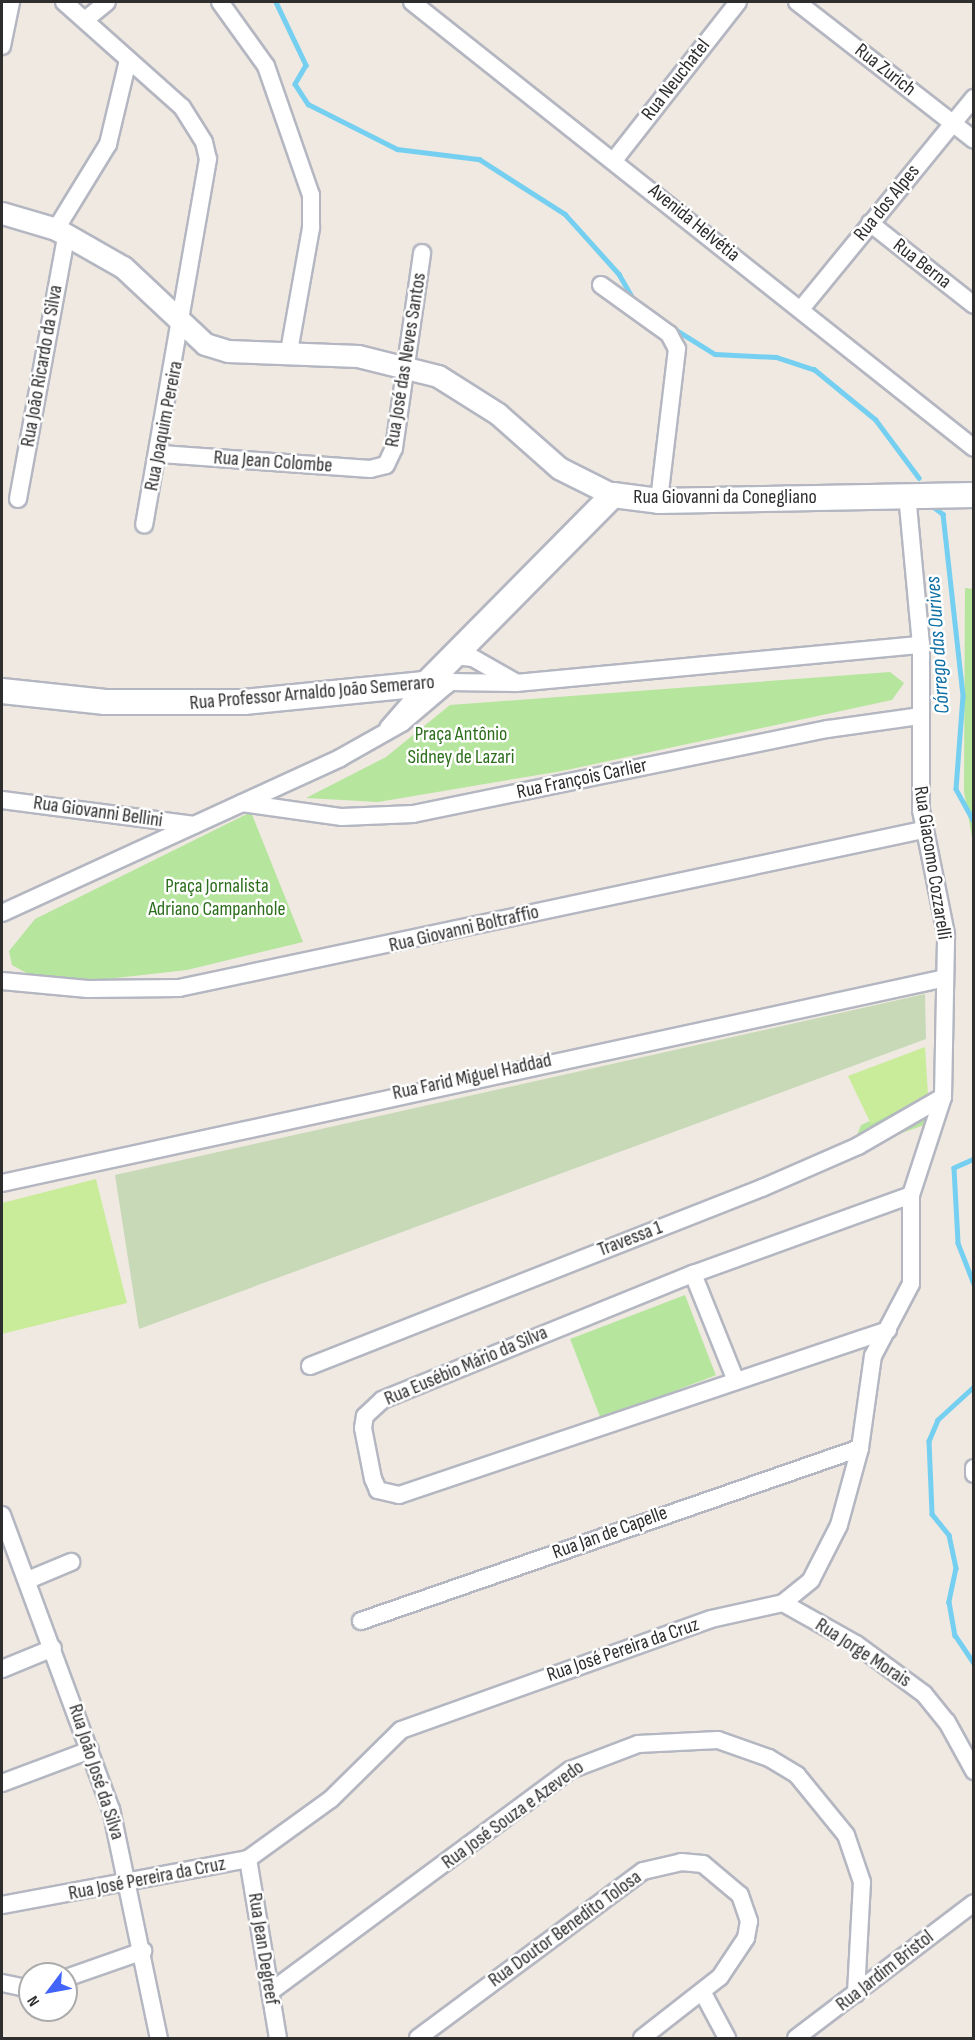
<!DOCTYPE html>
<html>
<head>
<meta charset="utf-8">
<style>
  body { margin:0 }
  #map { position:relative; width:975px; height:2040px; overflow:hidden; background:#efe9e1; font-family:"Sofia Sans Condensed",sans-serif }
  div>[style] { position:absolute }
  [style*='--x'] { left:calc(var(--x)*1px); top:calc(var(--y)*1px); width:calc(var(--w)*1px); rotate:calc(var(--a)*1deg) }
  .green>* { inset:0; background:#b6e59e; transform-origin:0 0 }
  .cemetery>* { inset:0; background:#c8d9b8 }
  .pitch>* { inset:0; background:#c9ec9a }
  .stream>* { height:4.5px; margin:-2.25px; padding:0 2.25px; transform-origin:2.25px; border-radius:2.25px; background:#75cff0 }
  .roads { filter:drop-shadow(2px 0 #b4b7c1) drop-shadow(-2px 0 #b4b7c1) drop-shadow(0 2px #b4b7c1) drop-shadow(0 -2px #b4b7c1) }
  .minor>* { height:16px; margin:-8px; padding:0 8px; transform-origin:8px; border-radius:8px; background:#fff }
  .tertiary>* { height:21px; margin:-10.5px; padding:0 10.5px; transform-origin:10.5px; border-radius:10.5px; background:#fff }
  .secondary>* { height:24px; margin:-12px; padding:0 12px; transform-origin:12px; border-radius:12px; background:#fff }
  span { translate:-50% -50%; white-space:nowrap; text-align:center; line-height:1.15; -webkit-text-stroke:5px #fff; paint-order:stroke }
  .street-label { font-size:20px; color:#2e2e2e }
  .park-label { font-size:20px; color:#2c6e1b }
  .water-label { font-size:21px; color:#0d6fa3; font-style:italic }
  .frame { position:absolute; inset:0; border:3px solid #2e2e2e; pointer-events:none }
  .north { position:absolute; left:18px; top:1962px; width:60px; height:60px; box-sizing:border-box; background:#fff; border:2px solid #ababab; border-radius:50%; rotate:238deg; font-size:16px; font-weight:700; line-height:24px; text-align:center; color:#2e2e2e }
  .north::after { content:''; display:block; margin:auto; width:21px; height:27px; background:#4264fb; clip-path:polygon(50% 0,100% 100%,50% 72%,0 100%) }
</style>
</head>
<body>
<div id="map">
  <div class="green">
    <div style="clip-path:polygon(965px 588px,974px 589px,973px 843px,964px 791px)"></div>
    <div style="clip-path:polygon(890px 672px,904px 683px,892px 700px,562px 771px,378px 802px,306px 798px,386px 757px,450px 705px)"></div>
    <div style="clip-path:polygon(251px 812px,303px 942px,187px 970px,89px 981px,37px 979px,12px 965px,9px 951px,35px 919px)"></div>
    <div style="clip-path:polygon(928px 1095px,924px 1125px,863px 1147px,854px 1143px,861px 1125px)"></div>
    <div style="left:685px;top:1295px;width:86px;height:123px;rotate:69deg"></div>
  </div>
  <div class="cemetery">
    <div style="clip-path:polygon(925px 994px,926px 1039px,139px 1329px,115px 1175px)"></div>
  </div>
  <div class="pitch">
    <div style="clip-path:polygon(925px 1047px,928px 1095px,871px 1124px,848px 1076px)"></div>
    <div style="clip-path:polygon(96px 1179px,127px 1303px,2px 1334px,2px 1203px)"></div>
  </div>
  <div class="stream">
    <div style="--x:276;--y:2;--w:70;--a:64.5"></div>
    <div style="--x:306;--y:65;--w:22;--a:120"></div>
    <div style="--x:295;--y:84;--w:24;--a:57"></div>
    <div style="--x:308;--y:104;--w:100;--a:26.8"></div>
    <div style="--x:397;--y:149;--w:83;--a:7"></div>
    <div style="--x:479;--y:159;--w:102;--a:32.6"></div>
    <div style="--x:565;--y:214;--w:81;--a:48"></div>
    <div style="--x:619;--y:274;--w:34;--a:60"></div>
    <div style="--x:673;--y:328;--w:49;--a:31.8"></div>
    <div style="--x:715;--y:354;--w:61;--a:2.8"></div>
    <div style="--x:776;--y:357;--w:40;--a:18"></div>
    <div style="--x:814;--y:369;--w:80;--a:39.4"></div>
    <div style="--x:876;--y:420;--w:72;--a:53.4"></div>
    <div style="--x:931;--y:505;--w:15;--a:37"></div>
    <div style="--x:943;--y:514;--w:183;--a:83.7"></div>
    <div style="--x:963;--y:696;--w:93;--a:94.3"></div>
    <div style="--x:956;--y:789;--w:37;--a:61"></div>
    <div style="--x:974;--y:1159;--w:22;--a:156"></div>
    <div style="--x:954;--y:1168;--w:75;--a:86.9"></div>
    <div style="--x:958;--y:1243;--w:44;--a:68.7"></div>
    <div style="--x:974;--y:1387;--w:49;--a:137.5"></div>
    <div style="--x:938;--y:1420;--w:23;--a:113"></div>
    <div style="--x:929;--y:1441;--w:73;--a:87.6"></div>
    <div style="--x:932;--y:1514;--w:27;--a:51"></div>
    <div style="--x:949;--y:1535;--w:34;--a:78"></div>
    <div style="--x:956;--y:1568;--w:35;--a:102"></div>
    <div style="--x:949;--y:1602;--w:34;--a:80"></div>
    <div style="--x:955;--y:1635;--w:34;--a:56"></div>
  </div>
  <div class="roads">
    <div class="minor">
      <div style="--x:64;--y:2;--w:158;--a:41.7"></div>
      <div style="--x:182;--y:107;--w:41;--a:57.8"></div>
      <div style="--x:204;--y:142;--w:17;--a:77"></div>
      <div style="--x:208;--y:159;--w:371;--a:99.9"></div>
      <div style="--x:220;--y:2;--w:79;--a:54.3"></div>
      <div style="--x:266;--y:66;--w:137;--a:70.8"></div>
      <div style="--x:311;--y:195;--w:33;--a:90"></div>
      <div style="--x:311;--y:228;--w:126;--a:100.1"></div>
      <div style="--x:412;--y:2;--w:717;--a:38.44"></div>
      <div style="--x:797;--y:2;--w:224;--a:37.9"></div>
      <div style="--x:85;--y:20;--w:28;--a:-39"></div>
      <div style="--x:2;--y:46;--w:45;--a:-78.4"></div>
      <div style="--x:615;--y:159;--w:199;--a:-51.9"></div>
      <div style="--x:870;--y:223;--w:132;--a:38.3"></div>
      <div style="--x:56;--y:229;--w:100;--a:-58.5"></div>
      <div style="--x:108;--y:144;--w:86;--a:-76.6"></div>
      <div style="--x:601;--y:285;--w:84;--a:35.8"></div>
      <div style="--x:669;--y:334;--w:17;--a:62"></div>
      <div style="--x:677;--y:349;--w:153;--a:96.8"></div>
      <div style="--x:801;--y:309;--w:273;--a:-50.7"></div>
      <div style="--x:161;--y:454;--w:210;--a:4.1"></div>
      <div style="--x:370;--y:469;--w:16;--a:-14"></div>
      <div style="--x:386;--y:465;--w:19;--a:-65"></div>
      <div style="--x:394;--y:448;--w:197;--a:-81.8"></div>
      <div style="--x:18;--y:499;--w:270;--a:-79.6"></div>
      <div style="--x:454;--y:656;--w:19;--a:6"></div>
      <div style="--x:473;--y:658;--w:48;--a:29.7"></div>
      <div style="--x:388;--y:728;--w:61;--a:-49"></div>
      <div style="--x:2;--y:800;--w:194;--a:7.4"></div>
      <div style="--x:242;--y:803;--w:101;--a:8"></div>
      <div style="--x:342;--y:817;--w:71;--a:-2.4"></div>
      <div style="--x:413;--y:814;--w:424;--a:-11.6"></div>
      <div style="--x:828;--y:729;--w:93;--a:-8"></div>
      <div style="--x:2;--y:913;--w:372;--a:-24.6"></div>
      <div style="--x:340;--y:758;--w:71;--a:-29.4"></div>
      <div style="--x:402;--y:723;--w:63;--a:-40.5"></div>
      <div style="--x:450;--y:682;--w:66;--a:0.9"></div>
      <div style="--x:516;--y:683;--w:407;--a:-5.4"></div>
      <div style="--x:2;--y:981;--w:86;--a:5.3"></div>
      <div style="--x:88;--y:989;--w:91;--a:-0.6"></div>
      <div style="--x:179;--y:988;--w:761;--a:-11.99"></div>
      <div style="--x:2;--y:1183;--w:965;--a:-12.26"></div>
      <div style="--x:693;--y:1274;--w:115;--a:68.1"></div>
      <div style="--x:888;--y:1330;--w:516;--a:161.35"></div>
      <div style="--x:399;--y:1495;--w:22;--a:-167"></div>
      <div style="--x:378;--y:1490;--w:12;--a:-114"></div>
      <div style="--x:373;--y:1479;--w:52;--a:-101.1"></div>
      <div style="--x:363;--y:1428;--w:12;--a:-81"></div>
      <div style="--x:365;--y:1416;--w:23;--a:-43"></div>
      <div style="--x:382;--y:1400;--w:336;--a:-22.1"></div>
      <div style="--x:693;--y:1274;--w:232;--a:-19.9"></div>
      <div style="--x:310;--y:1366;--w:486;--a:-21.5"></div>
      <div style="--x:762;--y:1188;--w:105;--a:-23.6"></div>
      <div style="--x:858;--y:1146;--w:98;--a:-30"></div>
      <div style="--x:974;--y:1468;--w:6;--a:90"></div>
      <div style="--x:2;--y:1515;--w:314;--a:69.7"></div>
      <div style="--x:111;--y:1809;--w:234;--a:78.2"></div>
      <div style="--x:28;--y:1580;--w:47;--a:-22.7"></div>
      <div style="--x:783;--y:1603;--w:84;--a:29.3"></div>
      <div style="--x:856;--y:1644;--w:84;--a:36.3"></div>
      <div style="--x:924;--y:1694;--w:36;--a:51"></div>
      <div style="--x:947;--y:1722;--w:56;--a:61.1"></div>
      <div style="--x:361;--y:1621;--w:528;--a:-19.12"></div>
      <div style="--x:2;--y:1669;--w:55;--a:-22.4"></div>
      <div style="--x:2;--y:1783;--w:94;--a:-20.6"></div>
      <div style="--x:248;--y:1859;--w:181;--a:80.5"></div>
      <div style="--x:2;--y:1905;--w:250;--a:-10.6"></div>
      <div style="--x:248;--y:1859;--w:102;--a:-35.9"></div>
      <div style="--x:331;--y:1799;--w:98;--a:-44.6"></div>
      <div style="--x:401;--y:1730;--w:329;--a:-19.7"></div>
      <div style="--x:711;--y:1619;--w:74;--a:-12.5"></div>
      <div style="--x:783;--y:1603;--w:36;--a:-39"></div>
      <div style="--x:811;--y:1580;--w:62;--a:-63"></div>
      <div style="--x:839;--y:1525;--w:80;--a:-74.7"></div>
      <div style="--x:860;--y:1448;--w:93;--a:-82"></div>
      <div style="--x:873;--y:1356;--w:81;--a:-62.2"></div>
      <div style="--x:911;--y:1284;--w:89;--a:-90"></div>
      <div style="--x:911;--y:1195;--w:103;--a:-71.9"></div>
      <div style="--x:943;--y:1097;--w:163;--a:-88.9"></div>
      <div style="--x:946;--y:934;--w:126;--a:-101.4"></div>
      <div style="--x:921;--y:810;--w:165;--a:-90"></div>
      <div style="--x:921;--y:645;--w:151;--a:-95.3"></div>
      <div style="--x:66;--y:1978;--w:82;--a:-19.3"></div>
      <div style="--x:2;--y:1983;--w:29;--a:12"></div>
      <div style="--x:270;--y:1992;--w:373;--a:-36.5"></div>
      <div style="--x:570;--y:1770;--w:73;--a:-20.9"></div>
      <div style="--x:638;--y:1744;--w:80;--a:-2.9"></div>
      <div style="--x:718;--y:1740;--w:54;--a:19.4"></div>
      <div style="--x:769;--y:1758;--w:33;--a:31"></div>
      <div style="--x:797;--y:1775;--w:77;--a:50.8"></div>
      <div style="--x:846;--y:1835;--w:50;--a:71.2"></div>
      <div style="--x:862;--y:1882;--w:112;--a:93.1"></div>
      <div style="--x:703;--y:1993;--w:51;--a:61.9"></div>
      <div style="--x:418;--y:2038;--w:280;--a:-36.6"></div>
      <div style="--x:643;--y:1871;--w:39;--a:-13"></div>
      <div style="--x:681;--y:1862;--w:22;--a:5"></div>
      <div style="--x:703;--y:1864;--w:48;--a:40"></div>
      <div style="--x:740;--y:1895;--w:28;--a:71"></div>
      <div style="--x:749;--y:1921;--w:17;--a:100"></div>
      <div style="--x:746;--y:1938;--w:47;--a:123.7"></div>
      <div style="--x:720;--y:1977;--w:99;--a:142"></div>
      <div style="--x:796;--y:2038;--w:223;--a:-37.2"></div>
    </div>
    <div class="tertiary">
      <div style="--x:2;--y:213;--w:56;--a:16.5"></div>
      <div style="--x:56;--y:229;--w:77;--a:29.6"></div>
      <div style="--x:123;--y:267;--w:112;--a:43.2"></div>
      <div style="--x:205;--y:344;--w:24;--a:17"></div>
      <div style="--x:228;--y:351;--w:130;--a:2.2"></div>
      <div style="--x:358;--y:356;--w:82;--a:14"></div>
      <div style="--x:438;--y:376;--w:71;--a:32.3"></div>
      <div style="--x:498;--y:414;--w:81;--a:41.5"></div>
      <div style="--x:559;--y:468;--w:60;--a:26.6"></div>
    </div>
    <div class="secondary">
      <div style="--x:428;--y:682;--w:263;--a:-45.3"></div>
      <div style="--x:613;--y:495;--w:46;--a:7.4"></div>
      <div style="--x:659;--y:501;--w:315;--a:-1.1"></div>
      <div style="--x:2;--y:691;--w:104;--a:6.1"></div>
      <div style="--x:105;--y:702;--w:139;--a:0"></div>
      <div style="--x:244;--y:702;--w:201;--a:-5.7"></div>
    </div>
  </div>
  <div class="street-label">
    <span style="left:885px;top:70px;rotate:38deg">Rua Zurich</span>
    <span style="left:676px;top:80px;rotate:-52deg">Rua Neuchatel</span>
    <span style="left:887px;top:203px;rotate:-51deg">Rua dos Alpes</span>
    <span style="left:694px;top:223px;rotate:39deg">Avenida Helvétia</span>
    <span style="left:922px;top:264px;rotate:38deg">Rua Berna</span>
    <span style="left:406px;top:360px;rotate:-81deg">Rua José das Neves Santos</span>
    <span style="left:42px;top:366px;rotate:-80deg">Rua João Ricardo da Silva</span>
    <span style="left:164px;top:426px;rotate:-79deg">Rua Joaquim Pereira</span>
    <span style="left:273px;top:462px;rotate:4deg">Rua Jean Colombe</span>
    <span style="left:725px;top:497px">Rua Giovanni da Conegliano</span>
    <span style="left:312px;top:693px;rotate:-5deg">Rua Professor Arnaldo João Semeraro</span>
    <span style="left:582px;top:779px;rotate:-12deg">Rua François Carlier</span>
    <span style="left:98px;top:812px;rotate:8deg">Rua Giovanni Bellini</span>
    <span style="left:932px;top:863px;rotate:81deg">Rua Giacomo Cozzarelli</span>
    <span style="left:464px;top:929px;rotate:-13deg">Rua Giovanni Boltraffio</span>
    <span style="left:472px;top:1077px;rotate:-12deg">Rua Farid Miguel Haddad</span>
    <span style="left:630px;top:1239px;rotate:-21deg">Travessa 1</span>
    <span style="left:466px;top:1366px;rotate:-23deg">Rua Eusébio Mário da Silva</span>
    <span style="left:610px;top:1533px;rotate:-20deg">Rua Jan de Capelle</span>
    <span style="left:623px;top:1650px;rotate:-19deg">Rua José Pereira da Cruz</span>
    <span style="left:863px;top:1653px;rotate:33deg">Rua Jorge Morais</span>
    <span style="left:96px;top:1772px;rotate:72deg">Rua João José da Silva</span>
    <span style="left:513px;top:1815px;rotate:-36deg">Rua José Souza e Azevedo</span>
    <span style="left:147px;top:1879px;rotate:-11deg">Rua José Pereira da Cruz</span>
    <span style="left:565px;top:1929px;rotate:-36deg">Rua Doutor Benedito Tolosa</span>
    <span style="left:263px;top:1949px;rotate:81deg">Rua Jean Degreef</span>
    <span style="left:885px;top:1971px;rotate:-38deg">Rua Jardim Bristol</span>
  </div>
  <div class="park-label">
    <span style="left:461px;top:746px">Praça Antônio<br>Sidney de Lazari</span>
    <span style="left:217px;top:898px">Praça Jornalista<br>Adriano Campanhole</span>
  </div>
  <div class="water-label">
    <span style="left:938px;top:645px;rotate:-94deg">Córrego das Ourives</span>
  </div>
  <div class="frame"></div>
  <div class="north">N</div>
</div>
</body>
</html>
